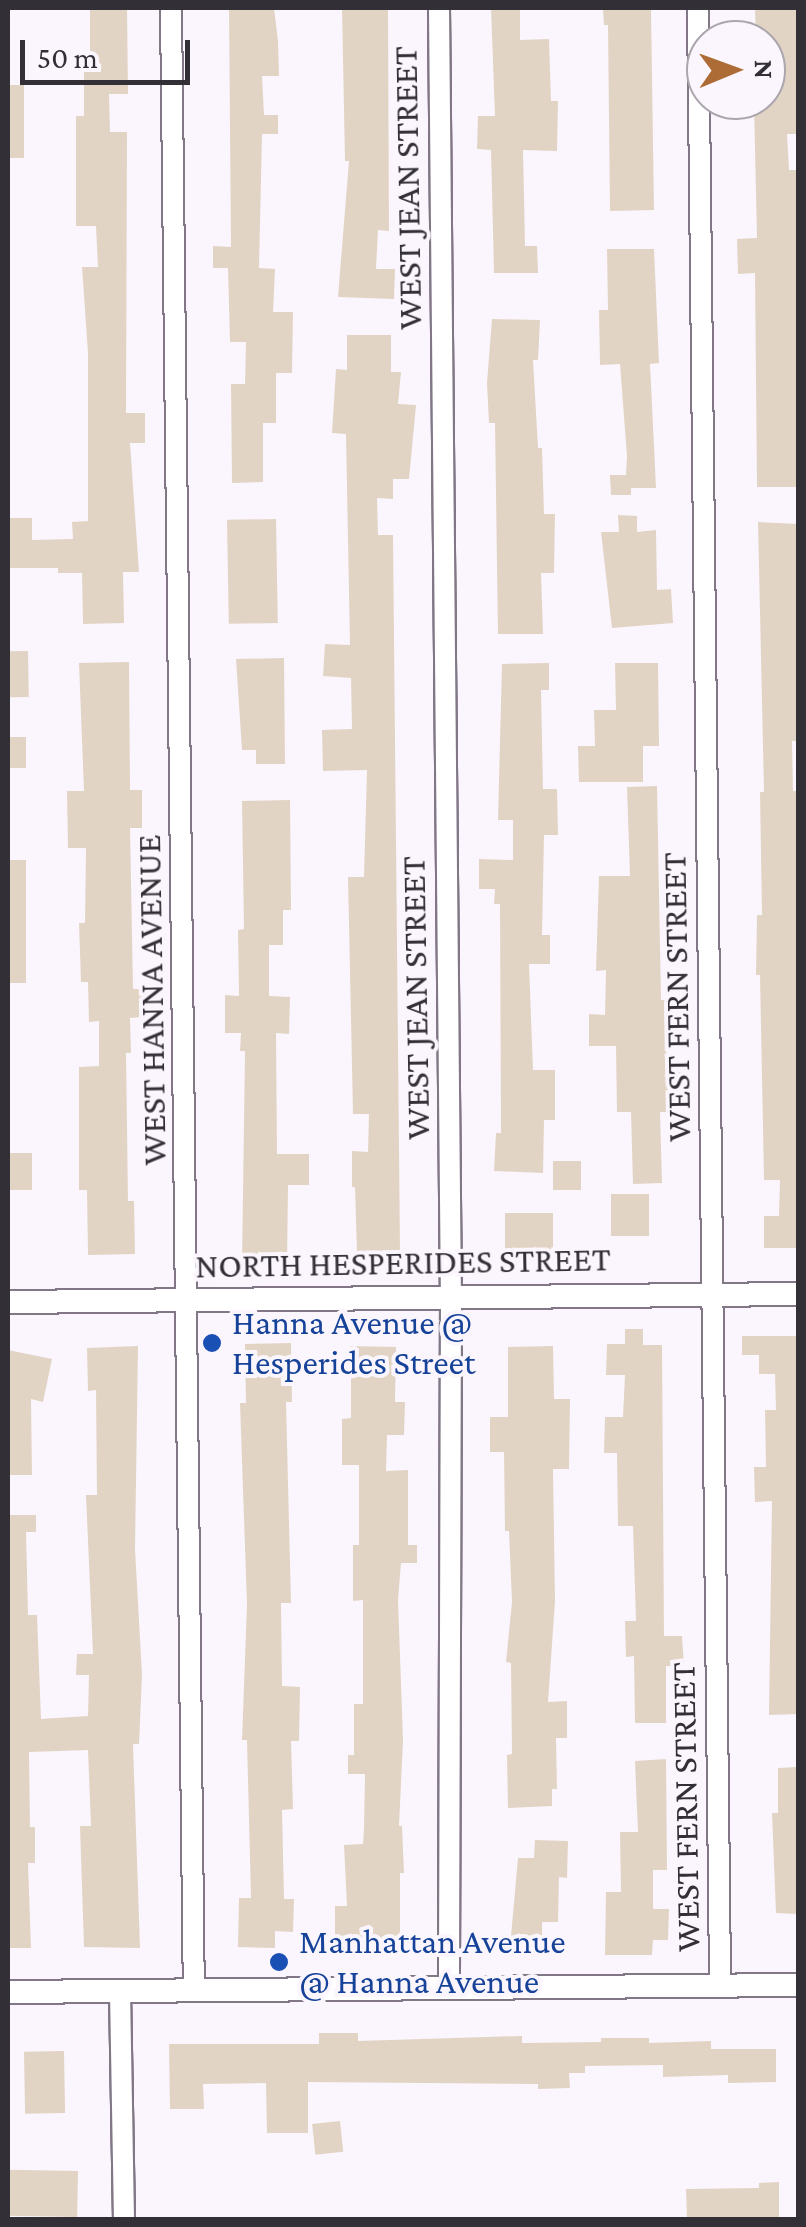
<!DOCTYPE html>
<html>
<head>
<meta charset="utf-8">
<style>
  body { margin:0 }
  #map { position:relative; width:806px; height:2227px; overflow:hidden; background:#fbf6fd; font-family:"Crimson Pro",serif }
  div>[style] { position:absolute }
  [style*='--x'] { left:calc(var(--x)*1px); top:calc(var(--y)*1px); width:calc(var(--w)*1px); rotate:calc(var(--a)*1deg) }
  .building>* { inset:0; background:#e2d4c4; transform-origin:0 0 }
  .roads { filter:drop-shadow(2px 0 #817786) drop-shadow(-2px 0 #817786) drop-shadow(0 2px #817786) drop-shadow(0 -2px #817786) }
  .minor>* { height:20px; margin:-10px; padding:0 10px; transform-origin:10px; border-radius:10px; background:#fff }
  .tertiary>* { height:22px; margin:-11px; padding:0 11px; transform-origin:11px; border-radius:11px; background:#fff }
  .dots>* { width:28px; height:28px; translate:-50% -50%; box-sizing:border-box; border:5px solid #fbf6fd; border-radius:50% }
  span { translate:-50% -50%; white-space:nowrap; text-align:center; line-height:1.15; -webkit-text-stroke:8px #fbf6fd; paint-order:stroke }
  .street-label { font-size:35px; color:#332f36 }
  .transit-label { font-size:35px; color:#164399 }
  .left { translate:0 -50%; text-align:left }
  .frame { position:absolute; inset:0; border:10px solid #332f36; pointer-events:none }
  .north { position:absolute; left:686px; top:20px; width:100px; height:100px; box-sizing:border-box; background:#fbf6fd; border:2px solid #aba6ad; border-radius:50%; rotate:89deg; font-size:28px; font-weight:700; line-height:40px; text-align:center; color:#332f36 }
  .north::after { content:''; display:block; margin:auto; width:35px; height:45px; background:#ad6c36; clip-path:polygon(50% 0,100% 100%,50% 72%,0 100%) }
  .scale { position:absolute; left:20px; top:40px; width:170px; height:45px; box-sizing:border-box; border:5px solid #332f36; border-top:0; padding-left:12px; font-size:30px; line-height:35px; white-space:nowrap; color:#332f36; -webkit-text-stroke:8px #fbf6fd; paint-order:stroke }
</style>
</head>
<body>
<div id="map">
  <div class="building">
    <div style="clip-path:polygon(90px 8px,127px 8px,128px 94px,109px 94px,110px 132px,127px 132px,126px 413px,145px 413px,145px 443px,130px 443px,139px 572px,123px 572px,124px 623px,83px 624px,82px 573px,58px 573px,58px 568px,8px 568px,8px 518px,32px 518px,32px 540px,73px 539px,72px 522px,88px 521px,88px 353px,82px 267px,98px 267px,96px 226px,76px 226px,76px 116px,84px 116px,84px 66px,90px 66px)"></div>
    <div style="clip-path:polygon(229px 8px,274px 8px,278px 41px,279px 76px,262px 76px,264px 115px,278px 115px,278px 134px,262px 134px,259px 268px,275px 269px,273px 312px,293px 312px,292px 373px,276px 373px,276px 423px,263px 423px,263px 482px,232px 483px,231px 384px,245px 384px,246px 342px,230px 342px,228px 268px,213px 268px,213px 246px,231px 247px)"></div>
    <div style="clip-path:polygon(342px 8px,388px 8px,389px 231px,378px 230px,376px 269px,395px 269px,394px 299px,338px 297px,349px 161px,345px 161px)"></div>
    <div style="clip-path:polygon(491px 8px,520px 8px,520px 40px,549px 39px,551px 101px,558px 101px,557px 151px,523px 150px,525px 246px,537px 246px,538px 273px,494px 273px,491px 150px,477px 149px,478px 116px,495px 116px)"></div>
    <div style="clip-path:polygon(603px 8px,651px 10px,654px 210px,610px 211px,608px 25px,604px 25px)"></div>
    <div style="clip-path:polygon(755px 8px,798px 8px,798px 134px,787px 134px,789px 170px,796px 170px,798px 238px,798px 487px,757px 487px,755px 273px,738px 274px,737px 239px,757px 238px,754px 104px,772px 104px,771px 65px,766px 65px,766px 40px,756px 40px)"></div>
    <div style="left:8px;top:85px;width:16px;height:73px"></div>
    <div style="clip-path:polygon(607px 249px,654px 249px,659px 363px,650px 364px,656px 488px,631px 488px,631px 495px,611px 495px,610px 475px,626px 475px,627px 456px,620px 364px,600px 365px,599px 310px,608px 310px)"></div>
    <div style="clip-path:polygon(492px 319px,540px 320px,538px 360px,533px 360px,538px 448px,542px 448px,544px 514px,555px 514px,554px 573px,541px 573px,543px 634px,498px 634px,495px 423px,489px 423px,487px 383px)"></div>
    <div style="clip-path:polygon(347px 335px,391px 335px,391px 372px,401px 372px,398px 404px,416px 405px,409px 479px,393px 479px,393px 499px,377px 498px,378px 535px,393px 535px,400px 1250px,357px 1252px,355px 1187px,352px 1187px,352px 1151px,368px 1152px,369px 1114px,353px 1114px,348px 877px,364px 877px,367px 770px,323px 771px,322px 730px,352px 729px,351px 678px,323px 676px,325px 644px,350px 645px,346px 434px,332px 433px,336px 369px,347px 370px)"></div>
    <div style="clip-path:polygon(618px 515px,637px 516px,637px 532px,656px 530px,657px 590px,671px 589px,673px 623px,612px 628px,601px 532px,619px 532px)"></div>
    <div style="left:276px;top:519px;width:104px;height:49px;rotate:89deg"></div>
    <div style="clip-path:polygon(758px 522px,798px 524px,798px 741px,792px 741px,793px 791px,798px 791px,798px 1248px,764px 1248px,764px 1216px,779px 1216px,780px 1180px,764px 1180px,760px 975px,756px 975px,757px 915px,762px 915px,760px 792px,764px 792px)"></div>
    <div style="left:28px;top:651px;width:46px;height:20px;rotate:89deg"></div>
    <div style="clip-path:polygon(284px 658px,285px 764px,256px 764px,256px 750px,242px 750px,236px 659px)"></div>
    <div style="clip-path:polygon(129px 662px,130px 790px,142px 790px,142px 828px,130px 828px,133px 989px,143px 989px,143px 1017px,130px 1018px,131px 1053px,126px 1053px,128px 1201px,134px 1201px,135px 1254px,88px 1255px,87px 1190px,79px 1190px,79px 1067px,99px 1066px,99px 1021px,89px 1022px,88px 982px,81px 982px,79px 923px,85px 923px,86px 848px,68px 848px,67px 791px,84px 791px,79px 663px)"></div>
    <div style="clip-path:polygon(549px 663px,549px 690px,541px 690px,543px 789px,557px 789px,558px 835px,544px 835px,542px 935px,550px 935px,550px 964px,529px 964px,533px 1070px,555px 1070px,555px 1120px,544px 1120px,543px 1173px,494px 1171px,496px 1133px,501px 1133px,500px 904px,494px 904px,495px 889px,479px 889px,479px 859px,513px 860px,513px 820px,498px 820px,502px 664px)"></div>
    <div style="clip-path:polygon(615px 663px,658px 663px,659px 746px,643px 746px,643px 782px,579px 782px,578px 746px,595px 746px,594px 710px,616px 710px)"></div>
    <div style="left:8px;top:737px;width:18px;height:31px"></div>
    <div style="clip-path:polygon(657px 786px,661px 1000px,667px 1000px,666px 1072px,684px 1072px,684px 1093px,667px 1092px,667px 1112px,660px 1112px,662px 1183px,633px 1184px,631px 1112px,617px 1112px,616px 1046px,589px 1046px,589px 1014px,605px 1015px,606px 970px,596px 971px,599px 876px,630px 876px,627px 787px)"></div>
    <div style="clip-path:polygon(290px 800px,291px 910px,283px 910px,283px 945px,269px 945px,269px 996px,290px 997px,289px 1034px,276px 1033px,277px 1154px,309px 1154px,309px 1185px,288px 1185px,287px 1264px,242px 1263px,245px 1051px,240px 1051px,241px 1033px,225px 1033px,225px 995px,239px 996px,238px 930px,244px 929px,242px 801px)"></div>
    <div style="left:8px;top:860px;width:18px;height:123px"></div>
    <div style="left:8px;top:1153px;width:24px;height:37px"></div>
    <div style="left:553px;top:1161px;width:28px;height:29px"></div>
    <div style="left:611px;top:1194px;width:38px;height:42px"></div>
    <div style="left:505px;top:1213px;width:48px;height:48px"></div>
    <div style="clip-path:polygon(625px 1329px,643px 1329px,643px 1345px,662px 1345px,664px 1636px,682px 1636px,684px 1666px,666px 1666px,666px 1723px,635px 1723px,634px 1656px,626px 1657px,625px 1621px,636px 1621px,633px 1526px,618px 1526px,617px 1453px,604px 1453px,605px 1417px,623px 1417px,625px 1375px,606px 1375px,607px 1344px,625px 1344px)"></div>
    <div style="clip-path:polygon(742px 1336px,798px 1336px,798px 1714px,769px 1715px,772px 1501px,755px 1502px,754px 1467px,766px 1467px,765px 1410px,776px 1410px,775px 1374px,759px 1374px,759px 1355px,742px 1355px)"></div>
    <div style="clip-path:polygon(291px 1343px,292px 1402px,286px 1402px,291px 1603px,281px 1603px,282px 1686px,300px 1687px,299px 1741px,291px 1741px,293px 1809px,282px 1810px,284px 1899px,294px 1899px,293px 1932px,275px 1931px,275px 1948px,238px 1947px,239px 1898px,251px 1898px,247px 1740px,242px 1740px,247px 1604px,240px 1403px,246px 1403px,245px 1344px)"></div>
    <div style="clip-path:polygon(138px 1346px,135px 1549px,142px 1675px,139px 1744px,133px 1744px,140px 1948px,84px 1947px,80px 1826px,91px 1826px,88px 1750px,29px 1752px,30px 1827px,35px 1827px,35px 1863px,28px 1863px,31px 1948px,8px 1948px,8px 1515px,36px 1515px,36px 1532px,26px 1532px,28px 1615px,37px 1615px,41px 1719px,88px 1716px,89px 1675px,76px 1675px,77px 1654px,93px 1654px,86px 1495px,97px 1495px,96px 1390px,88px 1391px,87px 1348px)"></div>
    <div style="clip-path:polygon(351px 1346px,396px 1347px,395px 1402px,405px 1402px,404px 1435px,387px 1435px,386px 1471px,408px 1470px,408px 1545px,417px 1545px,417px 1563px,401px 1563px,398px 1600px,403px 1740px,399px 1826px,402px 1826px,404px 1873px,400px 1873px,400px 1940px,335px 1940px,335px 1906px,347px 1906px,344px 1845px,363px 1844px,364px 1828px,365px 1774px,348px 1774px,348px 1755px,354px 1755px,354px 1704px,363px 1704px,363px 1600px,353px 1601px,353px 1545px,359px 1545px,359px 1465px,342px 1465px,342px 1419px,351px 1418px)"></div>
    <div style="clip-path:polygon(553px 1346px,554px 1399px,570px 1399px,569px 1469px,553px 1469px,555px 1601px,548px 1702px,567px 1701px,567px 1738px,556px 1738px,557px 1789px,552px 1789px,552px 1806px,508px 1808px,507px 1755px,512px 1754px,511px 1663px,506px 1662px,512px 1602px,509px 1531px,505px 1531px,504px 1452px,490px 1452px,490px 1417px,508px 1417px,508px 1347px)"></div>
    <div style="clip-path:polygon(8px 1350px,52px 1359px,43px 1402px,31px 1399px,32px 1475px,8px 1475px)"></div>
    <div style="clip-path:polygon(666px 1759px,667px 1870px,653px 1870px,653px 1909px,669px 1909px,668px 1940px,653px 1940px,652px 1955px,605px 1955px,606px 1892px,621px 1892px,620px 1832px,638px 1832px,635px 1761px)"></div>
    <div style="clip-path:polygon(798px 1767px,798px 1914px,776px 1913px,772px 1813px,778px 1813px,778px 1768px)"></div>
    <div style="clip-path:polygon(535px 1840px,568px 1841px,567px 1878px,559px 1877px,558px 1922px,542px 1922px,542px 1937px,511px 1936px,518px 1858px,534px 1858px)"></div>
    <div style="clip-path:polygon(319px 2033px,358px 2033px,358px 2041px,522px 2036px,522px 2043px,601px 2042px,601px 2038px,649px 2038px,649px 2043px,711px 2041px,711px 2049px,776px 2049px,776px 2082px,728px 2083px,728px 2075px,663px 2077px,663px 2065px,585px 2066px,585px 2073px,569px 2073px,570px 2088px,538px 2089px,538px 2084px,308px 2082px,308px 2133px,267px 2133px,266px 2083px,203px 2084px,204px 2109px,170px 2109px,169px 2044px,319px 2044px)"></div>
    <div style="left:64px;top:2051px;width:62px;height:40px;rotate:89deg"></div>
    <div style="left:340px;top:2121px;width:31px;height:28px;rotate:84deg"></div>
    <div style="left:78px;top:2171px;width:46px;height:70px;rotate:91deg"></div>
    <div style="clip-path:polygon(779px 2182px,779px 2220px,687px 2220px,686px 2189px,759px 2188px,759px 2183px)"></div>
  </div>
  <div class="roads">
    <div class="minor">
      <div style="--x:171;--y:8;--w:1983;--a:89.34"></div>
      <div style="--x:439;--y:8;--w:1291;--a:89.47"></div>
      <div style="--x:451;--y:1299;--w:689;--a:90.17"></div>
      <div style="--x:698;--y:8;--w:1978;--a:89.36"></div>
      <div style="--x:120;--y:1991;--w:229;--a:89"></div>
    </div>
    <div class="tertiary">
      <div style="--x:8;--y:1302;--w:790;--a:-0.58"></div>
      <div style="--x:8;--y:1992;--w:790;--a:-0.51"></div>
    </div>
  </div>
  <div class="dots">
    <div style="left:212px;top:1343px;background:#1a4fb4"></div>
    <div style="left:279px;top:1962px;background:#1a4fb4"></div>
  </div>
  <div class="street-label">
    <span style="left:408px;top:188px;rotate:-91deg">WEST JEAN STREET</span>
    <span style="left:677px;top:997px;rotate:-91deg">WEST FERN STREET</span>
    <span style="left:416px;top:998px;rotate:-91deg">WEST JEAN STREET</span>
    <span style="left:152px;top:1000px;rotate:-91deg">WEST HANNA AVENUE</span>
    <span style="left:403px;top:1263px;rotate:-1deg">NORTH HESPERIDES STREET</span>
    <span style="left:686px;top:1807px;rotate:-91deg">WEST FERN STREET</span>
  </div>
  <div class="transit-label">
    <span class="left" style="left:232px;top:1343px">Hanna Avenue @<br>Hesperides Street</span>
    <span class="left" style="left:299px;top:1962px">Manhattan Avenue<br>@ Hanna Avenue</span>
  </div>
  <div class="frame"></div>
  <div class="north">N</div>
  <div class="scale">50 m</div>
</div>
</body>
</html>
